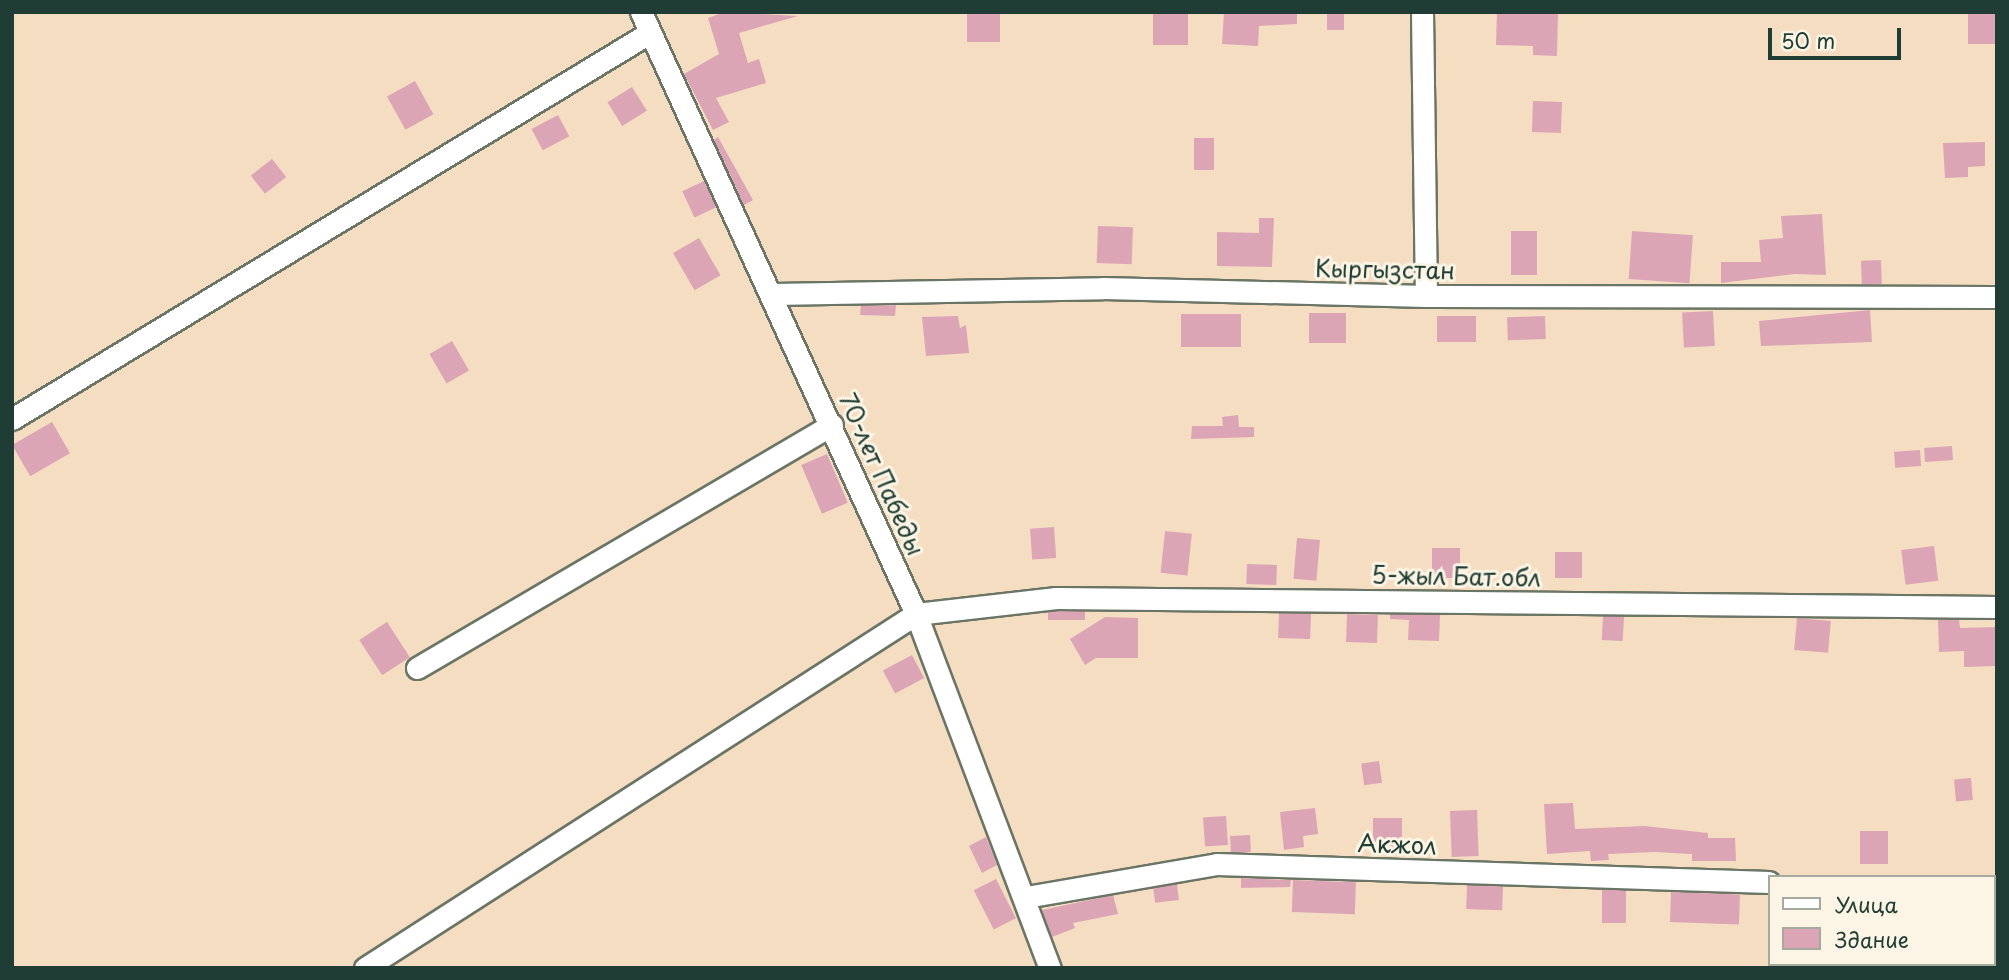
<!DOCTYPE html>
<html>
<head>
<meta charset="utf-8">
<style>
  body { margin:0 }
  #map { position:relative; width:2009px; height:980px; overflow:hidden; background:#f4ddc1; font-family:"Playpen Sans",sans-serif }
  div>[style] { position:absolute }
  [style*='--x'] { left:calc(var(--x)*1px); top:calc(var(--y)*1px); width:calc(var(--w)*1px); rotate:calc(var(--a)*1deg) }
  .building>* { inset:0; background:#dca5b6; transform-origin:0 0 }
  .roads { filter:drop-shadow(2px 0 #6a7565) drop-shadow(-2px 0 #6a7565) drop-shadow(0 2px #6a7565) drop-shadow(0 -2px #6a7565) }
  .street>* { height:21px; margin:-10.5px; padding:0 10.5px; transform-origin:10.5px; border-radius:10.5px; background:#fff }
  span { translate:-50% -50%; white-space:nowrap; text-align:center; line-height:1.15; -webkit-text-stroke:6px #fcf5e5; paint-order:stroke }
  .street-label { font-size:24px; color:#1f3d34 }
  .frame { position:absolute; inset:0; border:14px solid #1f3d34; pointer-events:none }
  .legend { position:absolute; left:1768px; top:875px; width:228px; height:91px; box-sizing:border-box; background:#fcf5e5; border:2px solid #a4ab9e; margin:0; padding:9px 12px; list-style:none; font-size:21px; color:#1f3d34 }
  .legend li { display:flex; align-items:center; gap:14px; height:35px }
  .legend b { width:35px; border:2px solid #a4ab9e }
  .scale { position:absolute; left:1768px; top:28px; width:133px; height:32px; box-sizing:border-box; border:4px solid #1f3d34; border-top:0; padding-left:9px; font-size:21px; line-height:24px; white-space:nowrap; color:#1f3d34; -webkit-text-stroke:5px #fcf5e5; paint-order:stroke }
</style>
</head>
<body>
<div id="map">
  <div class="building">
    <div style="clip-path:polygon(725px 12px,798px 16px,739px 33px,748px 63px,759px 59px,766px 83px,716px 98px,729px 122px,713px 130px,684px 74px,719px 54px,708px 18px)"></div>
    <div style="left:967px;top:12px;width:33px;height:30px"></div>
    <div style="left:1153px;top:12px;width:35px;height:33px"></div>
    <div style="clip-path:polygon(1224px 12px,1297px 12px,1297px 24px,1259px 26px,1258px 46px,1222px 44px)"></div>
    <div style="left:1327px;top:12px;width:17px;height:18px"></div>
    <div style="clip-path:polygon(1497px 12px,1558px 12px,1557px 56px,1533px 55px,1533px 46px,1496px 45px)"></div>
    <div style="left:1968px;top:12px;width:28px;height:32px"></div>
    <div style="left:415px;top:81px;width:38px;height:32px;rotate:61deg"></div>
    <div style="left:632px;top:87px;width:28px;height:29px;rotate:58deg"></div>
    <div style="left:1533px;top:101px;width:29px;height:31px;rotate:2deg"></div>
    <div style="left:558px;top:115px;width:24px;height:30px;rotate:62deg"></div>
    <div style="clip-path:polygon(718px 137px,753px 200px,744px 205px,714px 140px)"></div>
    <div style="left:1194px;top:138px;width:20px;height:32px"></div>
    <div style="clip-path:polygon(1985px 142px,1985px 166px,1968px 167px,1968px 177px,1945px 178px,1943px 143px)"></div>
    <div style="left:272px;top:159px;width:23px;height:27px;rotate:52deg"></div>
    <div style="left:704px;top:181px;width:29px;height:24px;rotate:65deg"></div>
    <div style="clip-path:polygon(1822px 214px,1826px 275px,1795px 274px,1721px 283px,1721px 262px,1761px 262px,1759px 240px,1783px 238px,1781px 216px)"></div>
    <div style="clip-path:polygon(1259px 218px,1274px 218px,1272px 267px,1217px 266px,1217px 232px,1259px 233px)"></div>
    <div style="left:1098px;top:226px;width:35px;height:37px;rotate:2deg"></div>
    <div style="left:1537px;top:231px;width:44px;height:26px;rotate:90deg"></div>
    <div style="left:1632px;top:231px;width:61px;height:48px;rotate:4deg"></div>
    <div style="left:699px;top:238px;width:43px;height:30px;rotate:60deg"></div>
    <div style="left:1881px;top:260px;width:24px;height:20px;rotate:88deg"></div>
    <div style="clip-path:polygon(896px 305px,895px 316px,860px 315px,861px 306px)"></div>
    <div style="clip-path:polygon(1870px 310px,1872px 342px,1761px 346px,1759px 321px)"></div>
    <div style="left:1713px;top:311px;width:35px;height:31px;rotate:87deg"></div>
    <div style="left:1309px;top:313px;width:37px;height:30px"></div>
    <div style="left:1181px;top:314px;width:60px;height:33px"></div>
    <div style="clip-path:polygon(958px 316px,960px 328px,966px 325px,969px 353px,926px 356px,922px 317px)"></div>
    <div style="left:1437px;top:316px;width:39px;height:26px"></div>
    <div style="left:1545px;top:316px;width:23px;height:38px;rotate:88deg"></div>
    <div style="left:452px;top:341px;width:34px;height:26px;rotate:60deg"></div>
    <div style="clip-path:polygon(1238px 415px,1239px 427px,1254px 427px,1254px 437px,1191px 439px,1192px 426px,1223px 426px,1222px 417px)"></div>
    <div style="left:52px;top:422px;width:36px;height:46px;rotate:60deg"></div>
    <div style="left:1952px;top:446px;width:14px;height:28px;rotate:86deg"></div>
    <div style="left:1920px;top:450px;width:16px;height:26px;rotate:86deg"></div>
    <div style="left:827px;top:454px;width:53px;height:28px;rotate:67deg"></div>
    <div style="left:1054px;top:527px;width:31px;height:24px;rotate:86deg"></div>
    <div style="left:1165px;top:531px;width:27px;height:42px;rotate:6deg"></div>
    <div style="left:1297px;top:538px;width:23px;height:41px;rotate:5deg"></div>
    <div style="left:1934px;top:546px;width:35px;height:33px;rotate:83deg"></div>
    <div style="left:1432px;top:548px;width:28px;height:30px"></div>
    <div style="left:1555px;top:552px;width:27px;height:26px"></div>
    <div style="left:1247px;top:564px;width:30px;height:20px;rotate:2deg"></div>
    <div style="left:1085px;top:611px;width:9px;height:37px;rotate:90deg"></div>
    <div style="left:1279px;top:613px;width:32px;height:25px;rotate:2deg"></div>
    <div style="left:1347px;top:614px;width:31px;height:28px;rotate:2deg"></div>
    <div style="clip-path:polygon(1390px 614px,1440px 615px,1439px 641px,1408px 640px,1409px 620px,1390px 619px)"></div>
    <div style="left:1603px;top:616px;width:21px;height:24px;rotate:3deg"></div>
    <div style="clip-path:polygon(1105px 617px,1138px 618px,1138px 658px,1096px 658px,1085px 665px,1070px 639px)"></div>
    <div style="left:1797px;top:618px;width:34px;height:32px;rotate:5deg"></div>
    <div style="clip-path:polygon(1938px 620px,1959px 620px,1960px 628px,1997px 627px,1997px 666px,1964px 667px,1964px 651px,1939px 652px)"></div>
    <div style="left:387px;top:622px;width:42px;height:33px;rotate:57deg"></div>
    <div style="left:912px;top:655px;width:26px;height:33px;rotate:62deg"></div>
    <div style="left:1379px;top:761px;width:22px;height:18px;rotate:82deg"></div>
    <div style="left:1971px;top:778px;width:22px;height:17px;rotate:85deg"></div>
    <div style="clip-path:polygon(1573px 803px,1575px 829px,1644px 826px,1708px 833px,1708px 838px,1735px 838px,1736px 861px,1692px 861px,1692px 854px,1654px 852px,1608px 854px,1609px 860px,1591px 861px,1590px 851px,1547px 854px,1544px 804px)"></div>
    <div style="clip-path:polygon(1315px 808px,1318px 834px,1303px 836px,1304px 847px,1284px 850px,1280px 812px)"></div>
    <div style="left:1477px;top:810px;width:46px;height:27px;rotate:88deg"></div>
    <div style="left:1226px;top:816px;width:29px;height:23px;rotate:86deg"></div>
    <div style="left:1373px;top:818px;width:29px;height:32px"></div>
    <div style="left:1860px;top:831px;width:28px;height:33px"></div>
    <div style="left:1250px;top:835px;width:17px;height:20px;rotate:87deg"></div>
    <div style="clip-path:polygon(986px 837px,997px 865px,982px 873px,969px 846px)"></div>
    <div style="clip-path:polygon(1241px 878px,1291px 880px,1290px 887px,1241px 888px)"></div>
    <div style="left:996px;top:879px;width:44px;height:25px;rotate:63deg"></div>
    <div style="left:1293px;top:880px;width:63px;height:32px;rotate:2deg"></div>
    <div style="left:1177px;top:884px;width:16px;height:24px;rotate:83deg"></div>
    <div style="left:1467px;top:885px;width:36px;height:24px;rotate:2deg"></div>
    <div style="left:1602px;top:890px;width:24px;height:33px"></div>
    <div style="left:1671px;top:892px;width:69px;height:30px;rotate:2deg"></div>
    <div style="clip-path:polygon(1113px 895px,1118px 914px,1073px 923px,1075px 928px,1052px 937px,1042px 910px)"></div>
  </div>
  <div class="roads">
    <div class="street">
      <div style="--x:641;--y:12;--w:662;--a:65.45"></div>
      <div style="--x:916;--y:614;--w:379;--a:69.3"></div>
      <div style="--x:1422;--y:12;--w:284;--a:89.2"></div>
      <div style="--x:773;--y:294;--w:330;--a:-1"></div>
      <div style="--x:1103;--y:288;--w:323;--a:1.4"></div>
      <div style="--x:1426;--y:296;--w:571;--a:0.1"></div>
      <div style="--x:12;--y:419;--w:745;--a:-31.21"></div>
      <div style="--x:417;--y:668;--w:481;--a:-30.4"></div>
      <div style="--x:1993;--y:890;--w:4;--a:0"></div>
      <div style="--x:1026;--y:897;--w:194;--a:-9.8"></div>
      <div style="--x:1217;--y:864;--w:552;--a:1.87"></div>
      <div style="--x:365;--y:968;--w:655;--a:-32.72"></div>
      <div style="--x:916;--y:614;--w:141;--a:-6.5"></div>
      <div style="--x:1056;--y:598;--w:941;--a:0.55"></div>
    </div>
  </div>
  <div class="street-label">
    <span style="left:1385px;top:269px;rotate:1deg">Кыргызстан</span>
    <span style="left:882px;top:474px;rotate:66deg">70-лет Пабеды</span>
    <span style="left:1456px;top:576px;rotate:1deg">5-жыл Бат.обл</span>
    <span style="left:1397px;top:844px;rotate:2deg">Акжол</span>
  </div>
  <div class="frame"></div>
  <ul class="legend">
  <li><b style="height:9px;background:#fff"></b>Улица</li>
  <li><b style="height:19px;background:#dca5b6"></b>Здание</li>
  </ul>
  <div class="scale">50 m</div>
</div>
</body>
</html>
